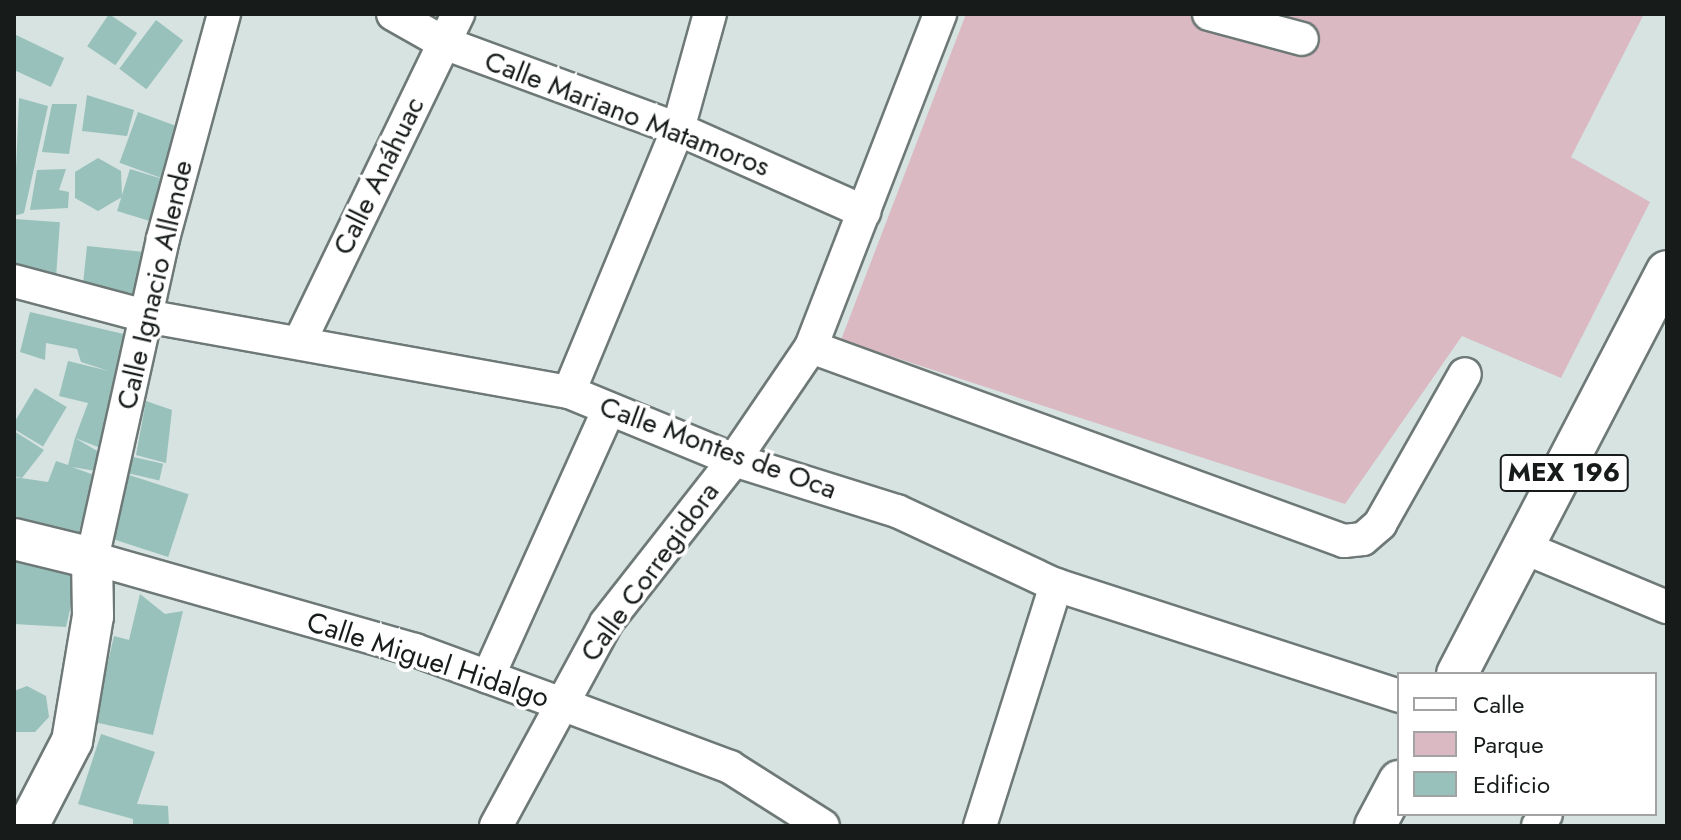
<!DOCTYPE html>
<html>
<head>
<meta charset="utf-8">
<style>
  body { margin:0 }
  #map { position:relative; width:1681px; height:840px; overflow:hidden; background:#d6e3e1; font-family:Jost,sans-serif }
  div>[style] { position:absolute }
  [style*='--x'] { left:calc(var(--x)*1px); top:calc(var(--y)*1px); width:calc(var(--w)*1px); rotate:calc(var(--a)*1deg) }
  .green>* { inset:0; background:#dab9c3 }
  .building>* { inset:0; background:#98c1bb; transform-origin:0 0 }
  .roads { filter:drop-shadow(2px 0 #6e7977) drop-shadow(-2px 0 #6e7977) drop-shadow(0 2px #6e7977) drop-shadow(0 -2px #6e7977) }
  .minor>* { height:32px; margin:-16px; padding:0 16px; transform-origin:16px; border-radius:16px; background:#fff }
  .major>* { height:40px; margin:-20px; padding:0 20px; transform-origin:20px; border-radius:20px; background:#fff }
  span { translate:-50% -50%; white-space:nowrap; text-align:center; line-height:1.15; -webkit-text-stroke:7px #fff; paint-order:stroke }
  .shield-label span { padding:2px 6px; background:#fff; border:2px solid; border-radius:6px; -webkit-text-stroke-width:0 }
  .shield-label { font-size:26px; color:#171c1b; font-weight:700 }
  .street-label { font-size:28px; color:#171c1b }
  .frame { position:absolute; inset:0; border:16px solid #171c1b; pointer-events:none }
  .legend { position:absolute; left:1397px; top:672px; width:260px; height:144px; box-sizing:border-box; background:#fff; border:2px solid #a2a4a4; margin:0; padding:10px 14px; list-style:none; font-size:24px; color:#171c1b }
  .legend li { display:flex; align-items:center; gap:16px; height:40px }
  .legend b { width:40px; border:2px solid #a2a4a4 }
</style>
</head>
<body>
<div id="map">
  <div class="green">
    <div style="clip-path:polygon(966px 14px,1644px 14px,1571px 157px,1650px 202px,1561px 378px,1462px 336px,1345px 504px,841px 340px)"></div>
  </div>
  <div class="building">
    <div style="left:109px;top:14px;width:34px;height:39px;rotate:34deg"></div>
    <div style="left:156px;top:20px;width:34px;height:61px;rotate:37deg"></div>
    <div style="clip-path:polygon(14px 34px,64px 58px,51px 87px,14px 70px)"></div>
    <div style="clip-path:polygon(87px 95px,134px 110px,127px 136px,82px 131px)"></div>
    <div style="clip-path:polygon(19px 98px,48px 106px,24px 213px,14px 216px)"></div>
    <div style="clip-path:polygon(52px 104px,77px 104px,69px 154px,42px 152px)"></div>
    <div style="left:138px;top:112px;width:48px;height:54px;rotate:20deg"></div>
    <div style="clip-path:polygon(98px 158px,121px 171px,122px 197px,98px 211px,75px 198px,75px 172px)"></div>
    <div style="clip-path:polygon(66px 169px,59px 190px,69px 192px,68px 208px,30px 210px,37px 170px)"></div>
    <div style="left:130px;top:169px;width:34px;height:44px;rotate:17deg"></div>
    <div style="left:15px;top:219px;width:45px;height:52px;rotate:4deg"></div>
    <div style="left:87px;top:246px;width:55px;height:42px;rotate:6deg"></div>
    <div style="clip-path:polygon(30px 312px,132px 336px,103px 449px,75px 438px,99px 452px,96px 471px,72px 467px,94px 475px,76px 543px,14px 528px,14px 477px,48px 482px,56px 461px,68px 465px,75px 438px,88px 403px,59px 396px,68px 361px,109px 371px,81px 362px,77px 349px,46px 343px,45px 360px,20px 352px)"></div>
    <div style="left:35px;top:388px;width:37px;height:46px;rotate:31deg"></div>
    <div style="clip-path:polygon(146px 401px,172px 410px,166px 463px,136px 455px)"></div>
    <div style="clip-path:polygon(14px 431px,44px 450px,22px 478px,14px 476px)"></div>
    <div style="left:129px;top:456px;width:35px;height:17px;rotate:13deg"></div>
    <div style="left:123px;top:473px;width:69px;height:66px;rotate:18deg"></div>
    <div style="clip-path:polygon(14px 552px,79px 570px,66px 627px,14px 624px)"></div>
    <div style="clip-path:polygon(140px 594px,165px 614px,183px 611px,153px 735px,94px 722px,114px 636px,129px 640px)"></div>
    <div style="clip-path:polygon(27px 686px,46px 696px,49px 717px,35px 732px,14px 732px,14px 691px)"></div>
    <div style="clip-path:polygon(101px 734px,155px 752px,137px 804px,168px 806px,169px 826px,133px 826px,133px 819px,78px 804px)"></div>
  </div>
  <div class="roads">
    <div class="minor">
      <div style="--x:224;--y:14;--w:233;--a:105.2"></div>
      <div style="--x:163;--y:239;--w:327;--a:102.5"></div>
      <div style="--x:92;--y:558;--w:336;--a:15.9"></div>
      <div style="--x:415;--y:650;--w:153;--a:20.2"></div>
      <div style="--x:559;--y:703;--w:183;--a:20.5"></div>
      <div style="--x:730;--y:767;--w:110;--a:32.4"></div>
      <div style="--x:393;--y:14;--w:59;--a:29.6"></div>
      <div style="--x:444;--y:43;--w:249;--a:20.2"></div>
      <div style="--x:678;--y:129;--w:204;--a:24"></div>
      <div style="--x:1209;--y:14;--w:96;--a:15"></div>
      <div style="--x:14;--y:281;--w:137;--a:14.9"></div>
      <div style="--x:146;--y:316;--w:430;--a:10.2"></div>
      <div style="--x:569;--y:392;--w:178;--a:22.4"></div>
      <div style="--x:734;--y:460;--w:171;--a:17.4"></div>
      <div style="--x:897;--y:511;--w:175;--a:25"></div>
      <div style="--x:1056;--y:585;--w:361;--a:17.9"></div>
      <div style="--x:301;--y:339;--w:361;--a:-64.2"></div>
      <div style="--x:811;--y:347;--w:567;--a:20"></div>
      <div style="--x:1344;--y:541;--w:19;--a:-6"></div>
      <div style="--x:1363;--y:539;--w:23;--a:-41"></div>
      <div style="--x:1380;--y:524;--w:172;--a:-60.5"></div>
      <div style="--x:569;--y:392;--w:285;--a:-67.5"></div>
      <div style="--x:678;--y:129;--w:119;--a:-74.5"></div>
      <div style="--x:1525;--y:548;--w:154;--a:22.6"></div>
      <div style="--x:488;--y:677;--w:292;--a:-65.7"></div>
      <div style="--x:496;--y:826;--w:231;--a:-61.5"></div>
      <div style="--x:606;--y:623;--w:207;--a:-51.9"></div>
      <div style="--x:734;--y:460;--w:137;--a:-55.7"></div>
      <div style="--x:811;--y:347;--w:357;--a:-68.8"></div>
      <div style="--x:980;--y:826;--w:253;--a:-72.5"></div>
      <div style="--x:1538;--y:826;--w:14;--a:-56"></div>
    </div>
    <div class="major">
      <div style="--x:14;--y:539;--w:80;--a:13.7"></div>
      <div style="--x:92;--y:558;--w:58;--a:89"></div>
      <div style="--x:93;--y:616;--w:127;--a:99.5"></div>
      <div style="--x:72;--y:741;--w:96;--a:117.4"></div>
      <div style="--x:1457;--y:674;--w:454;--a:-62.5"></div>
      <div style="--x:1375;--y:826;--w:51;--a:-61.9"></div>
    </div>
  </div>
  <div class="shield-label">
    <span style="left:1564px;top:473px">MEX 196</span>
  </div>
  <div class="street-label">
    <span style="left:627px;top:114px;rotate:21deg">Calle Mariano Matamoros</span>
    <span style="left:379px;top:176px;rotate:-64deg">Calle Anáhuac</span>
    <span style="left:155px;top:285px;rotate:-77deg">Calle Ignacio Allende</span>
    <span style="left:718px;top:448px;rotate:20deg">Calle Montes de Oca</span>
    <span style="left:650px;top:572px;rotate:-54deg">Calle Corregidora</span>
    <span style="left:428px;top:660px;rotate:18deg">Calle Miguel Hidalgo</span>
  </div>
  <div class="frame"></div>
  <ul class="legend">
  <li><b style="height:10px;background:#fff"></b>Calle</li>
  <li><b style="height:22px;background:#dab9c3"></b>Parque</li>
  <li><b style="height:22px;background:#98c1bb"></b>Edificio</li>
  </ul>
</div>
</body>
</html>
